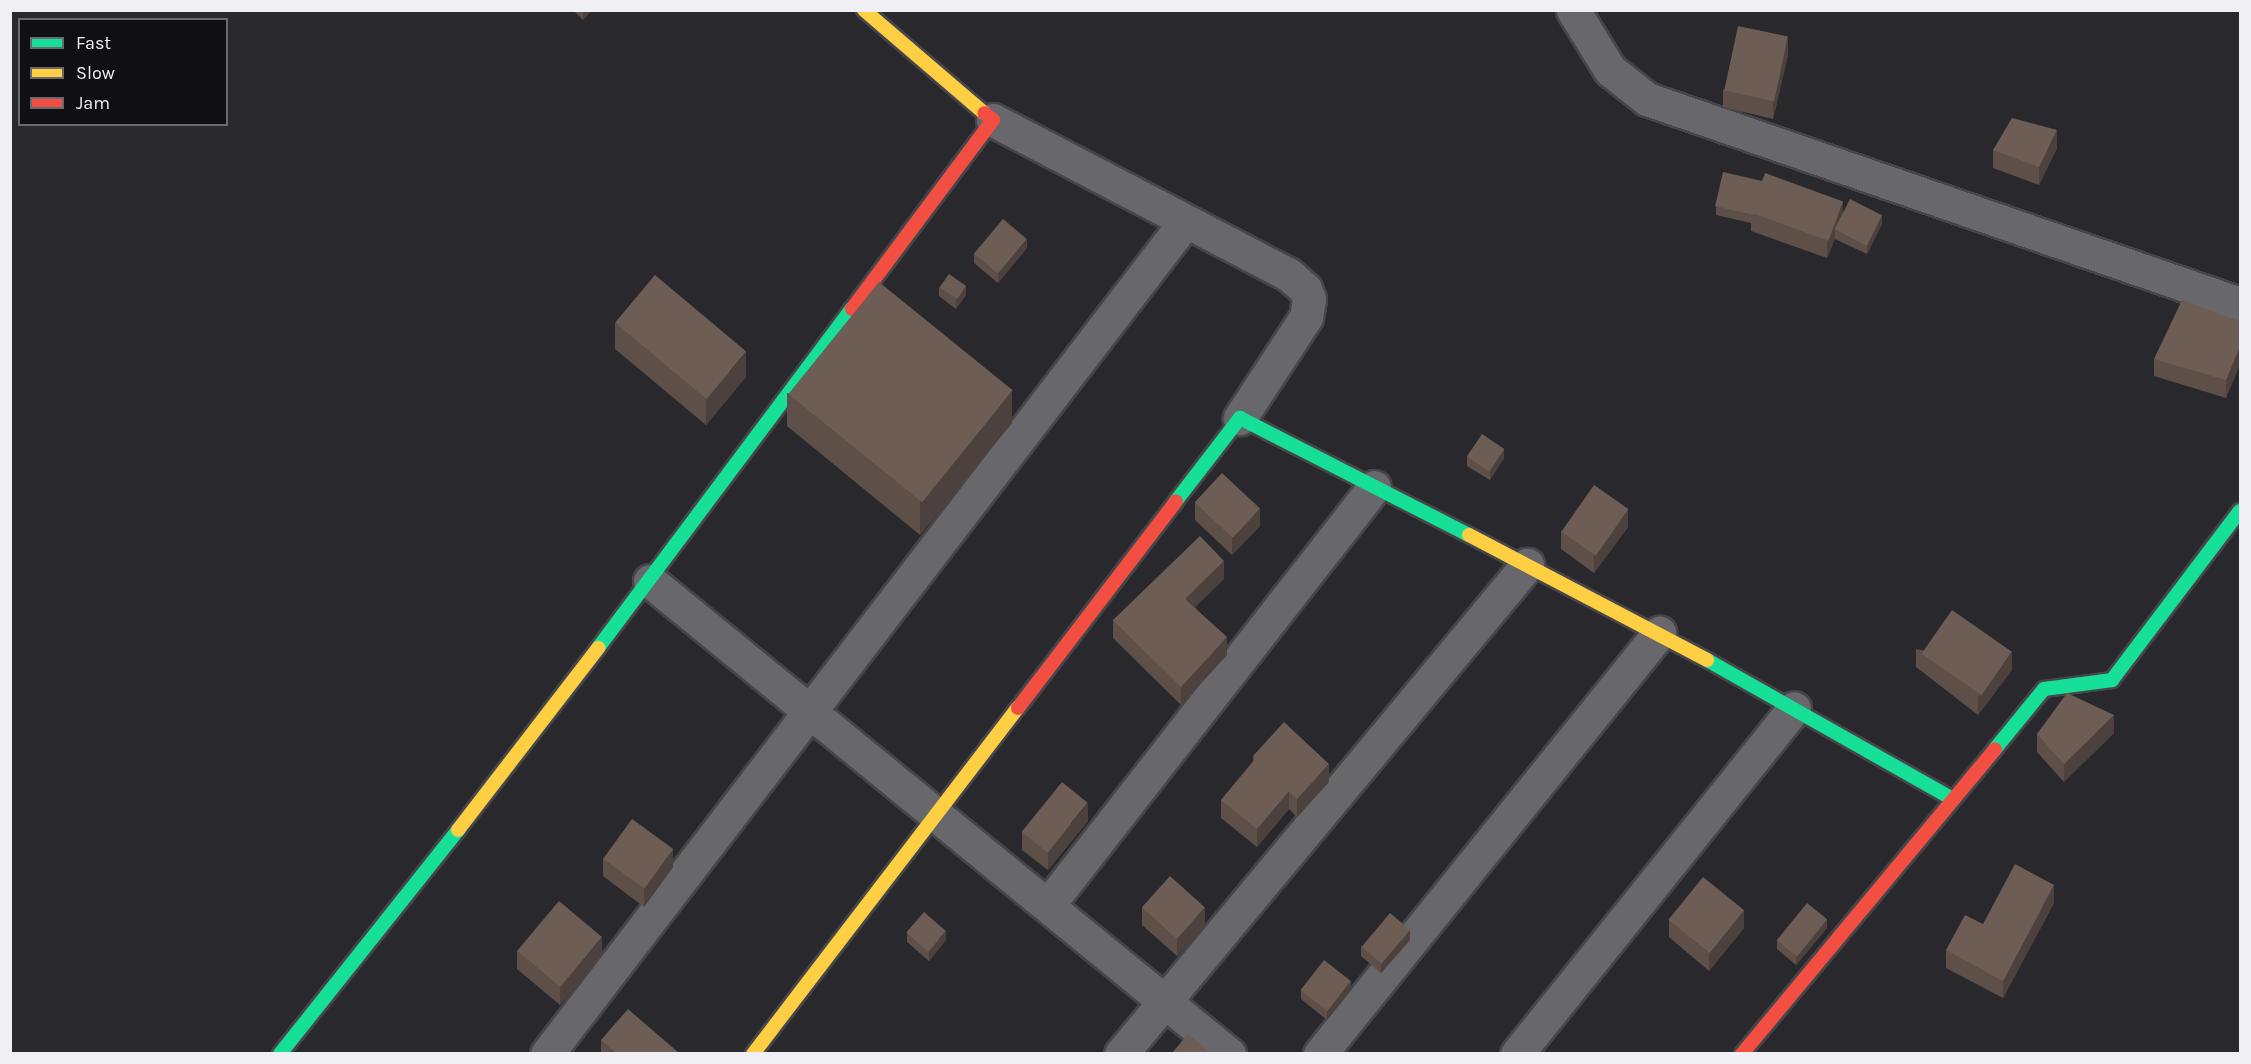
<!DOCTYPE html>
<html>
<head>
<meta charset="utf-8">
<style>
  body { margin:0 }
  #map { position:relative; width:2251px; height:1064px; overflow:hidden; background:#29292d; font-family:Karla,sans-serif }
  div>[style] { position:absolute }
  [style*='--x'] { left:calc(var(--x)*1px); top:calc(var(--y)*1px); width:calc(var(--w)*1px); rotate:calc(var(--a)*1deg) }
  .roads { filter:drop-shadow(2px 0 #46464a) drop-shadow(-2px 0 #46464a) drop-shadow(0 2px #46464a) drop-shadow(0 -2px #46464a) }
  .street>* { height:33px; margin:-16.5px; padding:0 16.5px; transform-origin:16.5px; border-radius:16.5px; background:#68676b }
  .fast>* { height:14px; margin:-7px; padding:0 7px; transform-origin:7px; border-radius:7px; background:#16e098 }
  .slow>* { height:14px; margin:-7px; padding:0 7px; transform-origin:7px; border-radius:7px; background:#ffcf43 }
  .jam>* { height:14px; margin:-7px; padding:0 7px; transform-origin:7px; border-radius:7px; background:#f24e42 }
  .wall>* { inset:0; background:#5e5049 }
  .shaded-wall>* { inset:0; background:#4c413c }
  .building>* { inset:0; background:#6d5d55; transform-origin:0 0 }
  span { translate:-50% -50%; white-space:nowrap; text-align:center; line-height:1.15; -webkit-text-stroke:6px #101014; paint-order:stroke }
  .frame { position:absolute; inset:0; border:12px solid #efeff4; pointer-events:none }
  .legend { position:absolute; left:18px; top:18px; width:210px; height:108px; box-sizing:border-box; background:#101014; border:2px solid #69696e; margin:0; padding:8px 10px; list-style:none; font-size:18px; color:#efeff4 }
  .legend li { display:flex; align-items:center; gap:12px; height:30px }
  .legend b { width:30px; border:2px solid #69696e }
</style>
</head>
<body>
<div id="map">
  <div class="roads">
    <div class="street">
      <div style="--x:1573;--y:10;--w:70;--a:58.3"></div>
      <div style="--x:1610;--y:70;--w:47;--a:38.1"></div>
      <div style="--x:1647;--y:99;--w:627;--a:19.07"></div>
      <div style="--x:993;--y:120;--w:333;--a:27.6"></div>
      <div style="--x:1288;--y:274;--w:23;--a:41"></div>
      <div style="--x:1305;--y:289;--w:11;--a:68"></div>
      <div style="--x:1309;--y:299;--w:18;--a:99"></div>
      <div style="--x:1306;--y:317;--w:121;--a:123.2"></div>
      <div style="--x:650;--y:581;--w:748;--a:39.25"></div>
      <div style="--x:1048;--y:905;--w:530;--a:-52.05"></div>
      <div style="--x:547;--y:1054;--w:1048;--a:-52.52"></div>
      <div style="--x:1121;--y:1054;--w:636;--a:-50.3"></div>
      <div style="--x:1320;--y:1054;--w:541;--a:-51.16"></div>
      <div style="--x:1517;--y:1054;--w:443;--a:-51.3"></div>
    </div>
    <div class="fast">
      <div style="--x:1176;--y:501;--w:105;--a:-52.4"></div>
      <div style="--x:1240;--y:418;--w:257;--a:27.1"></div>
      <div style="--x:598;--y:648;--w:424;--a:-53.2"></div>
      <div style="--x:1707;--y:660;--w:283;--a:29.5"></div>
      <div style="--x:1995;--y:749;--w:77;--a:-50.8"></div>
      <div style="--x:2044;--y:689;--w:69;--a:-7.5"></div>
      <div style="--x:2112;--y:680;--w:212;--a:-52.9"></div>
      <div style="--x:280;--y:1054;--w:286;--a:-51.5"></div>
    </div>
    <div class="slow">
      <div style="--x:864;--y:10;--w:158;--a:40.6"></div>
      <div style="--x:1469;--y:535;--w:269;--a:27.7"></div>
      <div style="--x:458;--y:830;--w:230;--a:-52.4"></div>
      <div style="--x:753;--y:1054;--w:436;--a:-52.6"></div>
    </div>
    <div class="jam">
      <div style="--x:852;--y:309;--w:236;--a:-53.3"></div>
      <div style="--x:993;--y:120;--w:11;--a:-142"></div>
      <div style="--x:1018;--y:708;--w:260;--a:-52.6"></div>
      <div style="--x:1742;--y:1054;--w:396;--a:-50.3"></div>
    </div>
  </div>
  <div class="wall">
    <div style="clip-path:polygon(573px 10px,592px 10px,583px 20px)"></div>
    <div style="clip-path:polygon(1788px 55px,1773px 119px,1723px 107px,1723px 90px)"></div>
    <div style="clip-path:polygon(2057px 148px,2039px 185px,1993px 168px,1993px 150px)"></div>
    <div style="clip-path:polygon(1716px 206px,1843px 214px,1882px 224px,1867px 254px,1835px 239px,1827px 258px,1751px 231px,1751px 223px,1716px 215px)"></div>
    <div style="clip-path:polygon(1027px 248px,998px 283px,974px 263px,974px 253px)"></div>
    <div style="clip-path:polygon(939px 287px,966px 295px,956px 309px,939px 296px)"></div>
    <div style="clip-path:polygon(2241px 322px,2241px 362px,2226px 398px,2154px 376px,2154px 359px)"></div>
    <div style="clip-path:polygon(615px 323px,746px 377px,706px 425px,615px 349px)"></div>
    <div style="clip-path:polygon(787px 393px,1012px 423px,920px 535px,787px 426px)"></div>
    <div style="clip-path:polygon(1467px 457px,1504px 458px,1490px 480px,1467px 466px)"></div>
    <div style="clip-path:polygon(1195px 502px,1260px 526px,1232px 555px,1195px 520px)"></div>
    <div style="clip-path:polygon(1628px 527px,1594px 573px,1561px 549px,1561px 531px)"></div>
    <div style="clip-path:polygon(1224px 579px,1195px 607px,1227px 655px,1181px 705px,1113px 638px,1113px 620px)"></div>
    <div style="clip-path:polygon(1916px 649px,2012px 670px,1978px 715px,1916px 667px)"></div>
    <div style="clip-path:polygon(2114px 733px,2064px 782px,2037px 752px,2037px 734px)"></div>
    <div style="clip-path:polygon(1253px 756px,1329px 782px,1297px 817px,1289px 809px,1257px 847px,1221px 818px,1221px 800px,1253px 762px)"></div>
    <div style="clip-path:polygon(1088px 821px,1048px 870px,1022px 850px,1022px 832px)"></div>
    <div style="clip-path:polygon(603px 858px,673px 867px,644px 907px,603px 876px)"></div>
    <div style="clip-path:polygon(2054px 903px,2003px 998px,1946px 968px,1946px 950px,1983px 924px)"></div>
    <div style="clip-path:polygon(1142px 907px,1205px 925px,1177px 956px,1142px 925px)"></div>
    <div style="clip-path:polygon(1669px 920px,1744px 928px,1709px 971px,1669px 937px)"></div>
    <div style="clip-path:polygon(1827px 928px,1796px 965px,1777px 949px,1777px 940px)"></div>
    <div style="clip-path:polygon(907px 933px,946px 940px,929px 961px,907px 942px)"></div>
    <div style="clip-path:polygon(1410px 940px,1381px 973px,1361px 956px,1361px 946px)"></div>
    <div style="clip-path:polygon(517px 951px,602px 955px,560px 1005px,517px 969px)"></div>
    <div style="clip-path:polygon(1301px 990px,1351px 990px,1327px 1020px,1301px 999px)"></div>
    <div style="clip-path:polygon(601px 1040px,679px 1053px,601px 1053px)"></div>
  </div>
  <div class="shaded-wall">
    <div style="clip-path:polygon(583px 10px,592px 10px,583px 20px)"></div>
    <div style="clip-path:polygon(1788px 37px,1788px 55px,1773px 119px,1773px 101px)"></div>
    <div style="clip-path:polygon(2057px 130px,2057px 148px,2039px 185px,2039px 167px)"></div>
    <div style="clip-path:polygon(1843px 201px,1843px 219px,1835px 230px,1835px 239px,1827px 258px,1827px 241px)"></div>
    <div style="clip-path:polygon(1882px 215px,1882px 224px,1867px 254px,1867px 245px)"></div>
    <div style="clip-path:polygon(1027px 239px,1027px 248px,998px 283px,998px 273px)"></div>
    <div style="clip-path:polygon(966px 286px,966px 295px,956px 309px,956px 300px)"></div>
    <div style="clip-path:polygon(2241px 344px,2241px 362px,2226px 398px,2226px 380px)"></div>
    <div style="clip-path:polygon(746px 352px,746px 377px,706px 425px,706px 400px)"></div>
    <div style="clip-path:polygon(1012px 391px,1012px 423px,920px 535px,920px 502px)"></div>
    <div style="clip-path:polygon(1504px 449px,1504px 458px,1490px 480px,1490px 471px)"></div>
    <div style="clip-path:polygon(1260px 508px,1260px 526px,1232px 555px,1232px 537px)"></div>
    <div style="clip-path:polygon(1628px 509px,1628px 527px,1594px 573px,1594px 555px)"></div>
    <div style="clip-path:polygon(1224px 561px,1224px 579px,1185px 617px,1185px 599px)"></div>
    <div style="clip-path:polygon(1227px 637px,1227px 655px,1181px 705px,1181px 687px)"></div>
    <div style="clip-path:polygon(2012px 652px,2012px 670px,1978px 715px,1978px 697px)"></div>
    <div style="clip-path:polygon(2114px 715px,2114px 733px,2064px 782px,2064px 764px)"></div>
    <div style="clip-path:polygon(1329px 764px,1329px 782px,1297px 817px,1297px 799px)"></div>
    <div style="clip-path:polygon(1289px 791px,1289px 809px,1257px 847px,1257px 829px)"></div>
    <div style="clip-path:polygon(1088px 803px,1088px 821px,1048px 870px,1048px 853px)"></div>
    <div style="clip-path:polygon(673px 849px,673px 867px,644px 907px,644px 889px)"></div>
    <div style="clip-path:polygon(2054px 885px,2054px 903px,2003px 998px,2003px 981px)"></div>
    <div style="clip-path:polygon(1205px 907px,1205px 925px,1177px 956px,1177px 939px)"></div>
    <div style="clip-path:polygon(1744px 910px,1744px 928px,1709px 971px,1709px 953px)"></div>
    <div style="clip-path:polygon(1827px 919px,1827px 928px,1796px 965px,1796px 956px)"></div>
    <div style="clip-path:polygon(1410px 930px,1410px 940px,1381px 973px,1381px 964px)"></div>
    <div style="clip-path:polygon(946px 931px,946px 940px,929px 961px,929px 952px)"></div>
    <div style="clip-path:polygon(602px 937px,602px 955px,560px 1005px,560px 987px)"></div>
    <div style="clip-path:polygon(1351px 981px,1351px 990px,1327px 1020px,1327px 1011px)"></div>
  </div>
  <div class="building">
    <div style="left:1738px;top:26px;width:51px;height:66px;rotate:12deg"></div>
    <div style="clip-path:polygon(2012px 118px,2057px 130px,2039px 167px,1993px 150px)"></div>
    <div style="left:1723px;top:172px;width:40px;height:35px;rotate:13deg"></div>
    <div style="left:1765px;top:173px;width:83px;height:42px;rotate:20deg"></div>
    <div style="left:1850px;top:199px;width:36px;height:34px;rotate:27deg"></div>
    <div style="left:1003px;top:219px;width:31px;height:45px;rotate:40deg"></div>
    <div style="left:949px;top:274px;width:21px;height:16px;rotate:35deg"></div>
    <div style="left:655px;top:275px;width:119px;height:62px;rotate:40deg"></div>
    <div style="left:879px;top:282px;width:172px;height:144px;rotate:39deg"></div>
    <div style="clip-path:polygon(2182px 300px,2241px 322px,2241px 344px,2226px 380px,2154px 359px)"></div>
    <div style="left:1482px;top:434px;width:27px;height:27px;rotate:34deg"></div>
    <div style="left:1222px;top:473px;width:52px;height:40px;rotate:43deg"></div>
    <div style="left:1594px;top:485px;width:42px;height:57px;rotate:35deg"></div>
    <div style="clip-path:polygon(1200px 536px,1224px 561px,1185px 599px,1227px 637px,1181px 687px,1113px 620px)"></div>
    <div style="left:1952px;top:610px;width:73px;height:53px;rotate:35deg"></div>
    <div style="clip-path:polygon(2067px 693px,2114px 715px,2064px 764px,2037px 734px)"></div>
    <div style="clip-path:polygon(1284px 722px,1329px 764px,1297px 799px,1289px 791px,1257px 829px,1221px 800px,1255px 759px,1253px 756px)"></div>
    <div style="left:1062px;top:782px;width:33px;height:64px;rotate:39deg"></div>
    <div style="left:632px;top:819px;width:51px;height:49px;rotate:36deg"></div>
    <div style="clip-path:polygon(2015px 864px,2054px 885px,2003px 981px,1946px 950px,1965px 915px,1983px 924px)"></div>
    <div style="left:1170px;top:876px;width:47px;height:42px;rotate:42deg"></div>
    <div style="left:1703px;top:877px;width:53px;height:55px;rotate:39deg"></div>
    <div style="left:559px;top:901px;width:56px;height:65px;rotate:40deg"></div>
    <div style="left:1807px;top:903px;width:26px;height:48px;rotate:39deg"></div>
    <div style="left:924px;top:912px;width:29px;height:27px;rotate:41deg"></div>
    <div style="left:1390px;top:913px;width:26px;height:44px;rotate:40deg"></div>
    <div style="left:1324px;top:960px;width:34px;height:38px;rotate:38deg"></div>
    <div style="clip-path:polygon(628px 1009px,679px 1053px,616px 1053px,601px 1040px)"></div>
    <div style="clip-path:polygon(1188px 1034px,1211px 1053px,1172px 1053px)"></div>
  </div>
  <div class="frame"></div>
  <ul class="legend">
  <li><b style="height:8px;background:#16e098"></b>Fast</li>
  <li><b style="height:8px;background:#ffcf43"></b>Slow</li>
  <li><b style="height:8px;background:#f24e42"></b>Jam</li>
  </ul>
</div>
</body>
</html>
